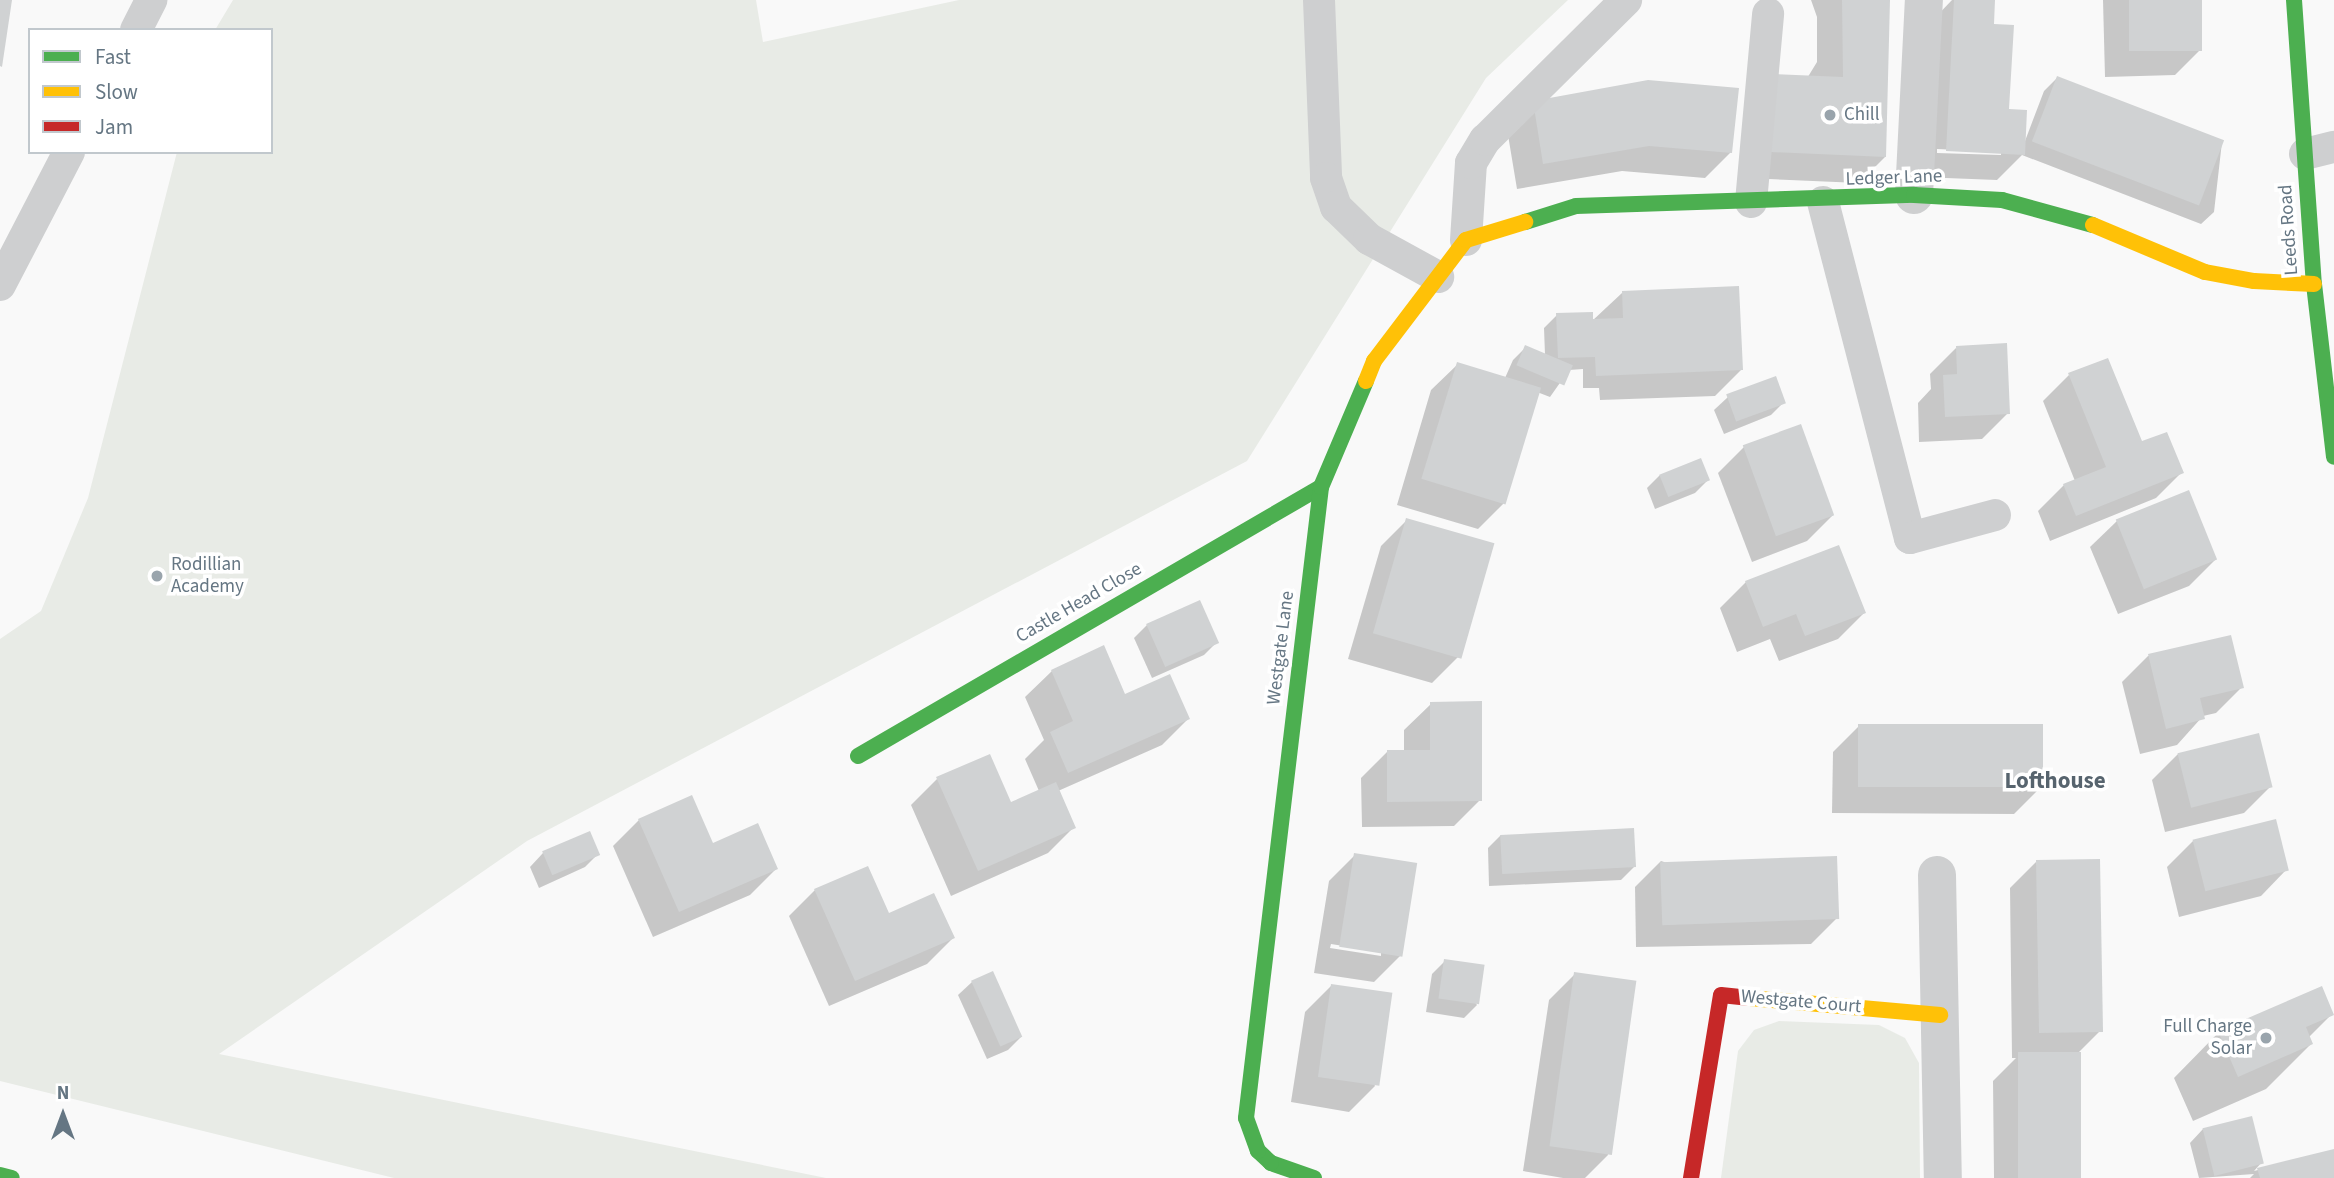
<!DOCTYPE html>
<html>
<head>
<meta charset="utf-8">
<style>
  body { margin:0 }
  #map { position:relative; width:2334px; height:1178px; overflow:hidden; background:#f9f9f9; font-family:"Source Sans 3",sans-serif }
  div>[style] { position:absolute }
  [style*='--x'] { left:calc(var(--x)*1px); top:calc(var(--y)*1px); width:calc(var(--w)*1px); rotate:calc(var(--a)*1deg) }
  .green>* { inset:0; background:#e8ebe6 }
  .shadow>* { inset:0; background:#0003 }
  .building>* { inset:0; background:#d0d2d3; transform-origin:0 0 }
  .lane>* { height:32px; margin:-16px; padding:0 16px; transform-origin:16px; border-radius:16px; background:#cecfd0 }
  .street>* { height:38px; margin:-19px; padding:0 19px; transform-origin:19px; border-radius:19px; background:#cecfd0 }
  .fast>* { height:16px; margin:-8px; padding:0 8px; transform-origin:8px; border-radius:8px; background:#4caf50 }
  .slow>* { height:16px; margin:-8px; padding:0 8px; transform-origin:8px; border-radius:8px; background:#ffc107 }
  .jam>* { height:16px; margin:-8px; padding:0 8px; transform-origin:8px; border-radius:8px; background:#c62828 }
  .dots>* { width:19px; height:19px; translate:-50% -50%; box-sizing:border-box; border:4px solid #fff; border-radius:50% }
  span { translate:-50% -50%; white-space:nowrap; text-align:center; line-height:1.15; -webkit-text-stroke:7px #fff; paint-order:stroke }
  .poi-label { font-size:19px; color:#657683 }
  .left { translate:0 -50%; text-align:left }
  .right { translate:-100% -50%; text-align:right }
  .street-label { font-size:19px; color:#657683 }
  .quarter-label { font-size:23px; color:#57646e; font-weight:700 }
  .legend { position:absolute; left:28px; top:28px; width:245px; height:126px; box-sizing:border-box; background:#fff; border:2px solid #c1c8cd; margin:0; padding:9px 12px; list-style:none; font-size:21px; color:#657683 }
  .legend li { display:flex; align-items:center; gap:14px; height:35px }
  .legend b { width:35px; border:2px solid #c1c8cd }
  .north { position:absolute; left:28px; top:1080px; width:70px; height:70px; -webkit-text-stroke:5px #fff; paint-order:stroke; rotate:0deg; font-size:19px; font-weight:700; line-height:28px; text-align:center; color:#657683 }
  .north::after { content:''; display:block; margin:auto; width:24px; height:32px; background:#657683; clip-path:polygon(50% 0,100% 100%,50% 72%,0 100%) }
</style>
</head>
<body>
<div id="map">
  <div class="green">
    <div style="clip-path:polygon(233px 0,756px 0,763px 42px,959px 0,1568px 0,1486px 78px,1247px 461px,527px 841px,219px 1054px,826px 1178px,394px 1178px,0 1081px,0 639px,41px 611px,88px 498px,177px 152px,271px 152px,271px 30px,215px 30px)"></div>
    <div style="clip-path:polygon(1779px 1021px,1879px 1025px,1905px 1038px,1919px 1063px,1920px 1178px,1721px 1178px,1738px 1051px,1754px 1030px)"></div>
  </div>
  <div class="shadow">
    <div style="clip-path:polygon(1811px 0,1888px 0,1885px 157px,1859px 183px,1746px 178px,1817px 62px,1817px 17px)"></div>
    <div style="clip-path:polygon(evenodd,1952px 0,1993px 0,1992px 25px,2007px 110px,2025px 141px,2044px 91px,2057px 78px,2222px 142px,2214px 212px,2201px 224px,2022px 155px,1997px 180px,1920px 177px,1929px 24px,1952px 0,1937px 149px,2001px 152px,2001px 155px,1937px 153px,1937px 149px)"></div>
    <div style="clip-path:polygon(2103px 0,2200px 0,2201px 49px,2175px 75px,2105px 77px)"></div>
    <div style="clip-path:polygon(1534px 103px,1731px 152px,1705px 178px,1622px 171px,1517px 189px,1507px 129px)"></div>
    <div style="clip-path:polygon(1622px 293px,1741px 370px,1715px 396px,1600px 400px,1599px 388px,1583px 388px,1583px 369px,1569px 370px,1550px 397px,1537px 392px,1504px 503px,1478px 529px,1397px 505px,1431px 390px,1458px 364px,1505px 378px,1513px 360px,1526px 347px,1545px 355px,1544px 328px,1557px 315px,1592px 321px)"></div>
    <div style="clip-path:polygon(1956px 348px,2008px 413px,1982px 439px,1919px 442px,1918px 403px,1931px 389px,1930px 374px)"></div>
    <div style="clip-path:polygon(2069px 375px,2141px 444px,2182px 472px,2156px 498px,2050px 541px,2038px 511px,2064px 485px,2075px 481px,2043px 401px)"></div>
    <div style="clip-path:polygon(1728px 397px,1784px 402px,1771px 415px,1724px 434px,1714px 410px)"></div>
    <div style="clip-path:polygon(1744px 447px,1833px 515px,1807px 541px,1752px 562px,1718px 473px)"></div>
    <div style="clip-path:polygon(1660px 475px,1708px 480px,1695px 493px,1655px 509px,1647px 488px)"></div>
    <div style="clip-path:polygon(1407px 520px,1458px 657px,1432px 683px,1348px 659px,1381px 546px)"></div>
    <div style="clip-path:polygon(2117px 521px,2215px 560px,2189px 586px,2118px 614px,2090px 547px)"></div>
    <div style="clip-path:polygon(1746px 582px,1864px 613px,1838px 639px,1779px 661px,1770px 639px,1737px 652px,1720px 608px)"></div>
    <div style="clip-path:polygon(1147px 625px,1217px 642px,1204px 655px,1152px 678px,1134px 638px)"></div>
    <div style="clip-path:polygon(2230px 637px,2242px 687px,2216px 713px,2203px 716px,2177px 745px,2140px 754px,2122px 682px,2148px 656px)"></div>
    <div style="clip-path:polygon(1052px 671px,1188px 719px,1162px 745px,1058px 791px,1074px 827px,1048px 853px,951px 896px,911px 805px,937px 779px,1010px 804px,1039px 791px,1025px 759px,1044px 740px,1025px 697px)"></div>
    <div style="clip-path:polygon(1431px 704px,1480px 800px,1454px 826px,1362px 827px,1361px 778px,1387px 752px,1404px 752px,1404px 730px)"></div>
    <div style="clip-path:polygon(1859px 726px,2040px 788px,2014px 814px,1832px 813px,1833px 752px)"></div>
    <div style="clip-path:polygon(2178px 754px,2270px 787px,2244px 813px,2165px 832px,2152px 780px)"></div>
    <div style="clip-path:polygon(639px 820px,712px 845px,776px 869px,750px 895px,653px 937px,613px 846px)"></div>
    <div style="clip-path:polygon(1501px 835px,1634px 867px,1621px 880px,1489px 886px,1488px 848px)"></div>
    <div style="clip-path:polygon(2193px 841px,2287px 869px,2261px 896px,2179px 917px,2167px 867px)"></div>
    <div style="clip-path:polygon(543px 853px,598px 854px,585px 867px,539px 888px,530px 867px)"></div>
    <div style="clip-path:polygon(evenodd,1355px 855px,1400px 956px,1374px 982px,1314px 973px,1329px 881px,1355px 855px,1331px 944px,1381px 952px,1381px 956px,1330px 948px,1331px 944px)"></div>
    <div style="clip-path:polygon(1661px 861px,1837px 918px,1811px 944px,1636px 947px,1635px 887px)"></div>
    <div style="clip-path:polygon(2036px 862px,2100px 1031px,2079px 1052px,2081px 1178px,1994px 1178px,1993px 1081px,2016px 1058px,2012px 1058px,2010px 888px)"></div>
    <div style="clip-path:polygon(815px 890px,888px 915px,953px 938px,927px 964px,829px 1006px,789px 916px)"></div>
    <div style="clip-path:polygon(1445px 961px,1477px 1005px,1464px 1018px,1426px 1012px,1432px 974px)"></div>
    <div style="clip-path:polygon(1575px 974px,1608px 1155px,1585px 1178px,1563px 1178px,1523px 1171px,1549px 1000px)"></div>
    <div style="clip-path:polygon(972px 982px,1021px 1037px,1008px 1050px,987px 1059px,958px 995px)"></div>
    <div style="clip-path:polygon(1331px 986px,1375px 1086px,1349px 1112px,1291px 1102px,1305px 1012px)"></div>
    <div style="clip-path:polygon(2332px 1014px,2308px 1038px,2311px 1044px,2266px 1089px,2193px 1121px,2174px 1078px,2219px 1032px)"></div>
    <div style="clip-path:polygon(2203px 1129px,2262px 1162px,2254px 1171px,2334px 1151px,2334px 1178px,2250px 1178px,2254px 1174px,2199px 1178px,2190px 1143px)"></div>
  </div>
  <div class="building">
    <div style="clip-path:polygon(0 0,12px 0,2px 67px,0 66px)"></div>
    <div style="clip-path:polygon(1842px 0,1890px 0,1886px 157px,1771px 152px,1774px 74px,1843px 77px)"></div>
    <div style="clip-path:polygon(1954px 0,1995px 0,1994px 24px,2014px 25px,2009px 109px,2027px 110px,2025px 155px,1946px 151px)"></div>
    <div style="left:2129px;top:0;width:73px;height:51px"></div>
    <div style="left:2057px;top:76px;width:179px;height:70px;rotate:21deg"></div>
    <div style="clip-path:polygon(1648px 80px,1739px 88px,1732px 153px,1649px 146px,1543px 164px,1533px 101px)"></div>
    <div style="clip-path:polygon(1739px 286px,1743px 370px,1596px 376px,1595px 357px,1558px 358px,1556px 313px,1593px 312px,1593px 319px,1623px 318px,1622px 291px)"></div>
    <div style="clip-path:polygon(2007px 343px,2010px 414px,1945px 417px,1943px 375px,1957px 374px,1956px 346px)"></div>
    <div style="left:1525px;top:345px;width:52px;height:22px;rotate:23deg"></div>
    <div style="clip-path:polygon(2108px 358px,2142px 441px,2167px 432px,2184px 473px,2076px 516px,2063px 484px,2106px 467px,2068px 373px)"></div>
    <div style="left:1457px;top:362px;width:88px;height:122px;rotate:17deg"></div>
    <div style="left:1776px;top:376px;width:29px;height:53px;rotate:70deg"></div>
    <div style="left:1801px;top:424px;width:97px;height:62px;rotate:70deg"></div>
    <div style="left:1701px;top:458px;width:24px;height:45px;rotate:68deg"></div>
    <div style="left:2189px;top:490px;width:75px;height:79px;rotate:68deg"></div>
    <div style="left:1406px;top:518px;width:92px;height:120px;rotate:16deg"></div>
    <div style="clip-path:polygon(1839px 545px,1866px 613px,1805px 636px,1796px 614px,1763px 627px,1745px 581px)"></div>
    <div style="left:1200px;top:600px;width:47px;height:59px;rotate:66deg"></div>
    <div style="clip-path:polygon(2231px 635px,2244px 688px,2200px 698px,2205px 719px,2166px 729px,2148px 654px)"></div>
    <div style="clip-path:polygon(1104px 645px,1125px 694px,1170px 674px,1190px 719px,1068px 773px,1050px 732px,1073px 721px,1051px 670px)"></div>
    <div style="clip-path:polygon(1482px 701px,1482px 801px,1387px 802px,1387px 750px,1430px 750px,1430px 702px)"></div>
    <div style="left:1858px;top:724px;width:185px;height:63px"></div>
    <div style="left:2259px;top:733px;width:56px;height:84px;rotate:76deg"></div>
    <div style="clip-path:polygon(990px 754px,1011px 802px,1056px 782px,1076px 828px,978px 871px,936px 777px)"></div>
    <div style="clip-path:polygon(692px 795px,713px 843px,758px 823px,778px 869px,679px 912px,638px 819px)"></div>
    <div style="left:2276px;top:819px;width:53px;height:86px;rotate:76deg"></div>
    <div style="left:1634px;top:828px;width:39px;height:134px;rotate:87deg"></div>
    <div style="left:590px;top:831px;width:26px;height:52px;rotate:67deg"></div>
    <div style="left:1354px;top:853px;width:64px;height:95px;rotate:9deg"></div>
    <div style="left:1837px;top:856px;width:63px;height:177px;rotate:88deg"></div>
    <div style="left:2100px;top:859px;width:173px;height:64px;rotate:89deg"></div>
    <div style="clip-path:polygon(868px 866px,889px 913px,934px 893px,955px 938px,855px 981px,814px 889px)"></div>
    <div style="left:1444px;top:959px;width:41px;height:40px;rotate:8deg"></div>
    <div style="left:993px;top:971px;width:72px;height:24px;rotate:66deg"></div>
    <div style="left:1574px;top:972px;width:63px;height:176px;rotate:8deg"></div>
    <div style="left:1331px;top:984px;width:62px;height:94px;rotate:8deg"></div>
    <div style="clip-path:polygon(2322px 986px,2334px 1015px,2306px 1027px,2313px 1044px,2238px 1077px,2218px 1031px)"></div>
    <div style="left:2081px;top:1052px;width:126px;height:63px;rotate:90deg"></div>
    <div style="left:2252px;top:1116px;width:49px;height:51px;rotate:76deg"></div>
    <div style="clip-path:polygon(2334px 1149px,2334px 1178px,2260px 1178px,2257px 1168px)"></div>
  </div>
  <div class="lane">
    <div style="--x:1319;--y:0;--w:178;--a:87.7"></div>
    <div style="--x:1326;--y:178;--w:31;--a:71"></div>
    <div style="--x:1336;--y:207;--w:46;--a:44.1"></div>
    <div style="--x:1369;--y:239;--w:79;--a:28.8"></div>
    <div style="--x:136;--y:30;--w:34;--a:-63"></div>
    <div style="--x:2305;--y:154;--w:30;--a:-14"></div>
    <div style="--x:1751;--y:202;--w:189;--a:-84.8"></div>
    <div style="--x:1823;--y:202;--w:347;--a:75.5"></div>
    <div style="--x:1910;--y:538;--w:88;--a:-15.1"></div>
    <div style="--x:1466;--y:240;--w:77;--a:-86.3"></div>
    <div style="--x:1471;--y:163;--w:27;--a:-59"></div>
    <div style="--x:1485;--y:140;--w:199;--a:-44.8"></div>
    <div style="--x:0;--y:285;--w:150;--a:-62.6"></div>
  </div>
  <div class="street">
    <div style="--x:1914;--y:195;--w:195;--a:-87.1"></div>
    <div style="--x:1937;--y:875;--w:303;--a:88.9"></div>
  </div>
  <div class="fast">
    <div style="--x:2294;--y:0;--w:285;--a:86"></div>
    <div style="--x:2314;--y:284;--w:174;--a:83.4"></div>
    <div style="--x:1525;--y:222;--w:53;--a:-17.4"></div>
    <div style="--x:1576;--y:206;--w:338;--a:-1.9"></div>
    <div style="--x:1914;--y:195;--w:88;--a:3.3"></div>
    <div style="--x:2002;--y:200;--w:94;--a:15.4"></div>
    <div style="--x:858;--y:756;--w:535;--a:-30.16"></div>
    <div style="--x:0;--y:1175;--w:12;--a:14"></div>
    <div style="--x:1314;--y:1178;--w:46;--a:-160.8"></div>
    <div style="--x:1271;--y:1163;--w:18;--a:-137"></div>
    <div style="--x:1258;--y:1151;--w:35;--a:-110"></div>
    <div style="--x:1246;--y:1118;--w:635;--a:-83.22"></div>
    <div style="--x:1321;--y:487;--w:115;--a:-67"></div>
  </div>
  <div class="slow">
    <div style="--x:2093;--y:225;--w:121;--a:22.8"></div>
    <div style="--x:2205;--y:272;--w:50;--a:10.4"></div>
    <div style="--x:2254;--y:281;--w:60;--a:2.9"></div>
    <div style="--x:1366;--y:381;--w:22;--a:-68"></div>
    <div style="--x:1374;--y:361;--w:152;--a:-52.8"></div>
    <div style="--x:1466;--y:240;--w:62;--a:-17"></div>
    <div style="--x:1750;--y:998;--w:191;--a:5.1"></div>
  </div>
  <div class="jam">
    <div style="--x:1691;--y:1178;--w:185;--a:-80.7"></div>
    <div style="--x:1721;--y:995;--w:29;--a:6"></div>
  </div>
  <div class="dots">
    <div style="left:1830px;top:115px;background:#99a4ac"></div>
    <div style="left:157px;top:576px;background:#99a4ac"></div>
    <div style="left:2266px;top:1038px;background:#99a4ac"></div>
  </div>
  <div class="poi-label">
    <span class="left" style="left:1844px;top:115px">Chill</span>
    <span class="left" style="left:171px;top:576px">Rodillian<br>Academy</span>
    <span class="right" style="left:2252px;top:1038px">Full Charge<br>Solar</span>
  </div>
  <div class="street-label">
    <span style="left:1894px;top:178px;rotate:-2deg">Ledger Lane</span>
    <span style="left:2289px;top:230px;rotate:-94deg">Leeds Road</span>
    <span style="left:1079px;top:603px;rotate:-30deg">Castle Head Close</span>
    <span style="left:1281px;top:648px;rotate:-83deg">Westgate Lane</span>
    <span style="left:1801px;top:1002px;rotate:5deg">Westgate Court</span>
  </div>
  <div class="quarter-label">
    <span style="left:2055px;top:781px">Lofthouse</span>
  </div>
  <ul class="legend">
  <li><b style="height:9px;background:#4caf50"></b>Fast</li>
  <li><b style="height:9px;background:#ffc107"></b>Slow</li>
  <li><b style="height:9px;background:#c62828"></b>Jam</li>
  </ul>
  <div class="north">N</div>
</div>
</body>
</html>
